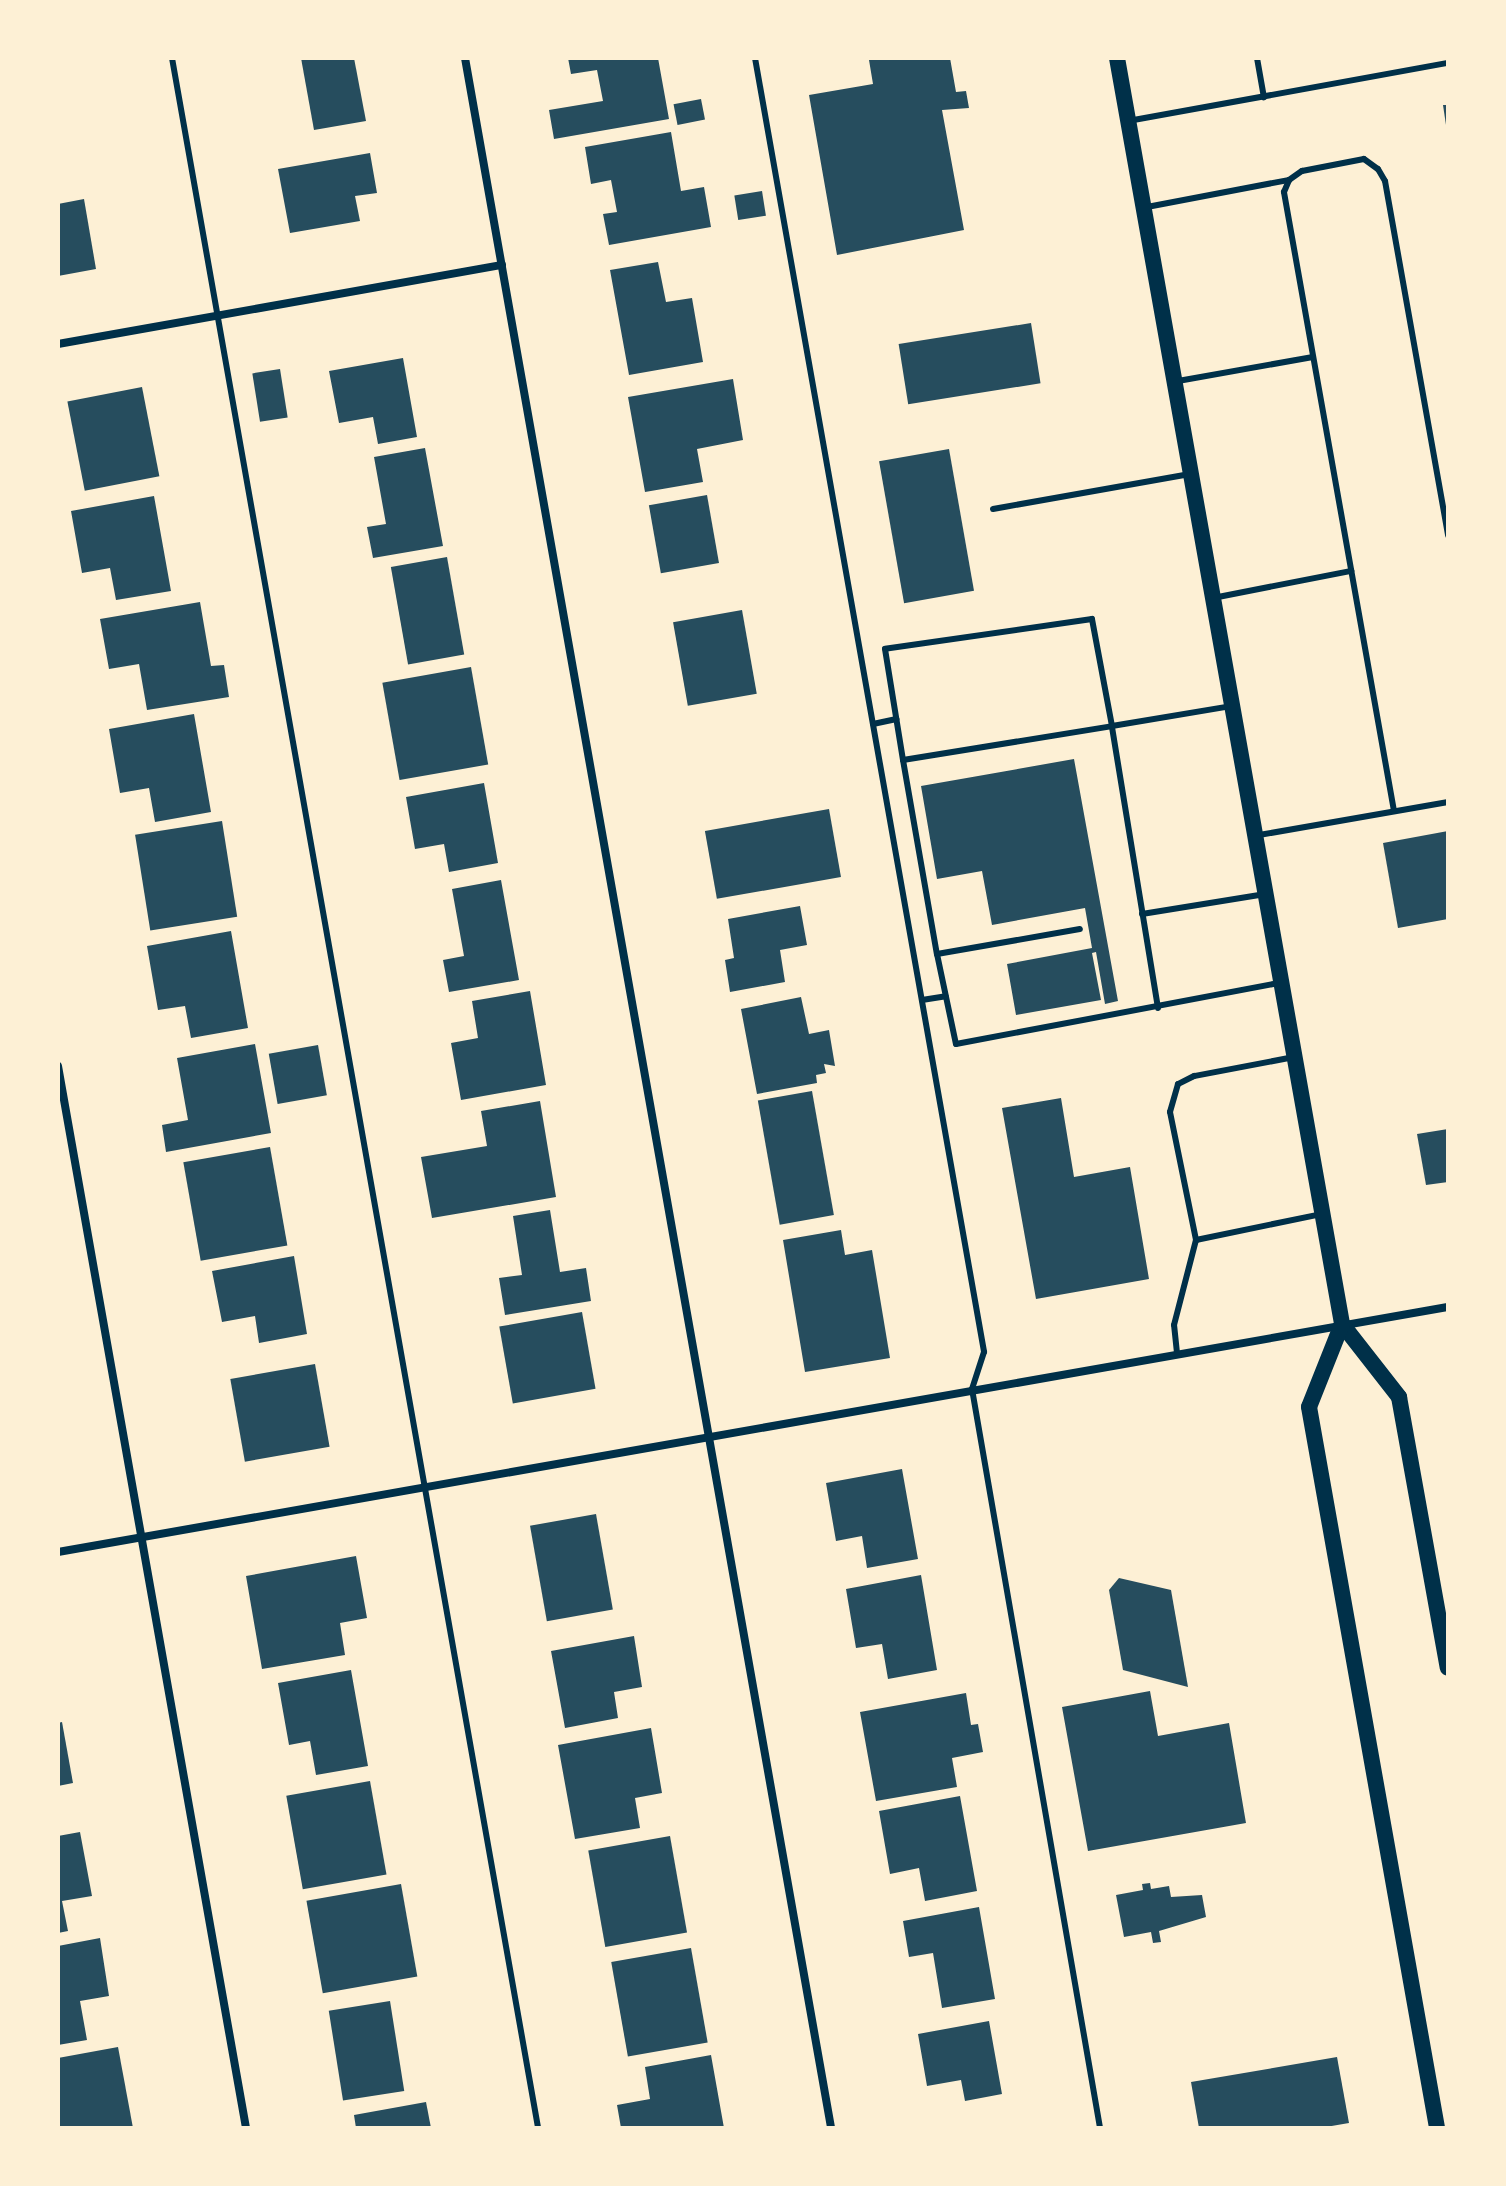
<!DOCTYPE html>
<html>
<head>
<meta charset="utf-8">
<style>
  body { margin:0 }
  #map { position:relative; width:1506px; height:2186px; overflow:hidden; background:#fdf0d5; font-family:Literata,serif }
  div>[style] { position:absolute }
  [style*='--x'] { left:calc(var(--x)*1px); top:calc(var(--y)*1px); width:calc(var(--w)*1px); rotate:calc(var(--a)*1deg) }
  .building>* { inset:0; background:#264d5e; transform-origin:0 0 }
  .service>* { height:6px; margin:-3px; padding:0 3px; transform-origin:3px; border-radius:3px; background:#003049 }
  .minor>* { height:8px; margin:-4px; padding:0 4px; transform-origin:4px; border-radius:4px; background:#003049 }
  .secondary>* { height:16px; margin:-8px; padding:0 8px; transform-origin:8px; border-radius:8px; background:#003049 }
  span { translate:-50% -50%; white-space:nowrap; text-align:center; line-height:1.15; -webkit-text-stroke:6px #fdf0d5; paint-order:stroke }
  .frame { position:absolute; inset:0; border:60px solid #fdf0d5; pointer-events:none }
</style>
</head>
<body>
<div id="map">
  <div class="building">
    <div style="clip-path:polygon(301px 58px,354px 58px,366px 121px,314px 130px)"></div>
    <div style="clip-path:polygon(568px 58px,658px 58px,669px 119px,554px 139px,549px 110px,603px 101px,597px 70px,571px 74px)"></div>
    <div style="clip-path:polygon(880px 58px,950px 58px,956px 92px,966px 91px,969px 108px,942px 110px,964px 230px,837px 255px,809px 95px,873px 84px,869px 60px)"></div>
    <div style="left:701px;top:99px;width:21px;height:28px;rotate:79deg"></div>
    <div style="clip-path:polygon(1443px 105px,1448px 105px,1448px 125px,1446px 125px)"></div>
    <div style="clip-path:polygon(671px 132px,681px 191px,704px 187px,711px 227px,609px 245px,603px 214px,617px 212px,611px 180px,591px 184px,585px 147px)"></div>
    <div style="clip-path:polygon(370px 153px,377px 193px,355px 196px,360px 221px,290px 233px,278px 169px)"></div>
    <div style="left:762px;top:191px;width:25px;height:28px;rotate:81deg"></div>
    <div style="clip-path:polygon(84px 199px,96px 269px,58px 276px,58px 204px)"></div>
    <div style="clip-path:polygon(658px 262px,666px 302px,692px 298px,703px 362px,629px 375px,610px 270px)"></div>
    <div style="left:1031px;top:323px;width:61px;height:134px;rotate:81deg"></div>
    <div style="clip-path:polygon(403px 358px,417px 437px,378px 444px,373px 417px,339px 423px,329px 371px)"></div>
    <div style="left:280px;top:369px;width:49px;height:28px;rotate:81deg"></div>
    <div style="clip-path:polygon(733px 379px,743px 440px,697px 449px,703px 482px,645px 492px,628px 397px)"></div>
    <div style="left:142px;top:387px;width:91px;height:76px;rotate:79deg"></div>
    <div style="clip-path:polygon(425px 448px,443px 546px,373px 558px,367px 527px,386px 524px,374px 457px)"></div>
    <div style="left:949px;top:449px;width:144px;height:71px;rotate:80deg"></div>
    <div style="left:707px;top:495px;width:69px;height:59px;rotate:80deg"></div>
    <div style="clip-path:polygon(154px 496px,171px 591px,116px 600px,110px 568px,82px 573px,71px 511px)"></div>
    <div style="left:447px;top:557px;width:99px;height:57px;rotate:80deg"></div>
    <div style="clip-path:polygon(200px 602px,211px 666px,224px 665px,229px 697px,147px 710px,139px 664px,109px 669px,100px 619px)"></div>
    <div style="left:742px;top:610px;width:85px;height:70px;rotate:80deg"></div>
    <div style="left:471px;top:667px;width:99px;height:90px;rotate:80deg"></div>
    <div style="clip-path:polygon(194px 714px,211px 812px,155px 822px,149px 788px,120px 793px,109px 729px)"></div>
    <div style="clip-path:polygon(1074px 759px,1118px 1001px,1105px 1004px,1096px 952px,1092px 953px,1101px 1000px,1016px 1015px,1007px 964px,1092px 948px,1085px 908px,992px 925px,982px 871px,937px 879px,921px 786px)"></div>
    <div style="clip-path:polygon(484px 783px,498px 863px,449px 872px,444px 844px,415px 849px,406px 797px)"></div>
    <div style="left:829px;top:809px;width:69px;height:126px;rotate:80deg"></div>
    <div style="left:222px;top:821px;width:97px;height:88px;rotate:81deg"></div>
    <div style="clip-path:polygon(1448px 831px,1448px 919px,1398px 928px,1383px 843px)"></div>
    <div style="clip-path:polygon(501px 880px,519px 980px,449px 992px,443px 960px,464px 956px,452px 889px)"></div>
    <div style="clip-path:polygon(800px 906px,807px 945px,780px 950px,785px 982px,730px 992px,725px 960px,734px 958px,728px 919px)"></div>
    <div style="clip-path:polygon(231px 931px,248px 1028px,191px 1038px,185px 1006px,158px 1010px,147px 946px)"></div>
    <div style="clip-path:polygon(530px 991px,546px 1085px,461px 1100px,451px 1043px,478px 1038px,472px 1001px)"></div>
    <div style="clip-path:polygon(801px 997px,809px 1034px,829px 1030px,835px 1066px,824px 1064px,826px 1073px,816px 1075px,817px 1083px,757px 1094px,741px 1009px)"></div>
    <div style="clip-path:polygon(255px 1044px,271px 1133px,166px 1152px,162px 1125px,188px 1120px,177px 1058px)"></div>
    <div style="left:318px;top:1045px;width:51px;height:50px;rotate:80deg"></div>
    <div style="left:812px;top:1091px;width:126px;height:55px;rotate:80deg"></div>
    <div style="clip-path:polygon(1061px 1098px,1074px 1177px,1130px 1167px,1149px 1279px,1036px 1299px,1002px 1108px)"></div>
    <div style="clip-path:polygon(540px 1101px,556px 1197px,432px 1218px,421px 1157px,487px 1146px,481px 1111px)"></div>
    <div style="clip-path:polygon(1448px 1129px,1448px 1182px,1426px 1185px,1417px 1134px)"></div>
    <div style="left:270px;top:1147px;width:100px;height:88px;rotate:80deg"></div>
    <div style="clip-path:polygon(550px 1210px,560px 1272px,586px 1268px,591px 1301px,505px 1315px,499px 1278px,522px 1275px,513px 1216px)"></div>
    <div style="clip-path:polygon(841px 1230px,845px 1255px,872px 1250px,890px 1358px,805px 1372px,783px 1240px)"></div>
    <div style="clip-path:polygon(294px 1256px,307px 1334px,259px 1343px,255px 1316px,222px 1322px,212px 1271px)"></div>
    <div style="left:582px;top:1312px;width:78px;height:84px;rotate:80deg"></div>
    <div style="left:315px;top:1364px;width:84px;height:86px;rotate:80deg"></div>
    <div style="clip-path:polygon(902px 1469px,918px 1559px,867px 1568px,862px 1536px,836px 1541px,826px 1483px)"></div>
    <div style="left:596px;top:1514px;width:97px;height:67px;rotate:80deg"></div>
    <div style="clip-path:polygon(356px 1556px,367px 1618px,340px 1623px,345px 1655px,262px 1669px,246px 1576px)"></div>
    <div style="clip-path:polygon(921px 1575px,937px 1670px,888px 1679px,882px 1644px,856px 1648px,846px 1589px)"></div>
    <div style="clip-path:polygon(1119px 1578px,1171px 1590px,1188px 1687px,1123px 1670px,1109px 1590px)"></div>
    <div style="clip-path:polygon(634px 1636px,642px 1687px,614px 1692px,618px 1718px,565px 1728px,551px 1651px)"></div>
    <div style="clip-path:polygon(351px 1670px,368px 1766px,316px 1775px,310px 1741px,289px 1745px,278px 1683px)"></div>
    <div style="clip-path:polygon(1150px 1691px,1158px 1736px,1229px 1723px,1246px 1823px,1088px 1851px,1062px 1707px)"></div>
    <div style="clip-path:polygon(966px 1693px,971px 1725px,978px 1724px,983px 1752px,952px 1758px,957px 1787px,876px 1801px,860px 1712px)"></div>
    <div style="clip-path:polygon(62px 1722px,73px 1783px,58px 1786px,58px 1723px)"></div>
    <div style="clip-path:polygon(651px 1728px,662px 1793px,635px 1798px,640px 1828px,575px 1839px,558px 1745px)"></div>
    <div style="left:370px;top:1781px;width:95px;height:85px;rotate:80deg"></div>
    <div style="clip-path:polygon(960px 1796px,977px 1891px,925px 1901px,919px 1868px,890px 1874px,879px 1811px)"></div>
    <div style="clip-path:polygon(80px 1832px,92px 1896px,62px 1901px,68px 1931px,58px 1933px,58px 1836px)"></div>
    <div style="left:670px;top:1836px;width:98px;height:83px;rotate:80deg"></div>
    <div style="clip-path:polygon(1150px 1883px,1151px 1889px,1169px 1886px,1171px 1897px,1202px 1895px,1206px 1917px,1159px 1931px,1161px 1942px,1153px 1943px,1151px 1932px,1124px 1937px,1116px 1895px,1143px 1890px,1142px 1884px)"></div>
    <div style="left:401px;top:1884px;width:94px;height:96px;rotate:80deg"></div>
    <div style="clip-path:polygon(979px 1907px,995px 1999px,942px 2008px,933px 1953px,909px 1957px,903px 1921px)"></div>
    <div style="clip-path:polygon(100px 1938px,109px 1996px,80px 2001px,87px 2040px,58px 2045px,58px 1946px)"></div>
    <div style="left:691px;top:1948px;width:96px;height:81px;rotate:80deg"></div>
    <div style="left:390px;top:2001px;width:91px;height:62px;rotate:81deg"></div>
    <div style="clip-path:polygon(989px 2021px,1002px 2094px,965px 2101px,961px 2080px,927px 2086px,918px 2034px)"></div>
    <div style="clip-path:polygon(118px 2047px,133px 2128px,58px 2128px,58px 2058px)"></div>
    <div style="clip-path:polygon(711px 2055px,724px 2128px,621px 2128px,617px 2105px,650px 2099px,645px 2067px)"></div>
    <div style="clip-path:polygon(1337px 2057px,1349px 2123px,1320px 2128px,1199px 2128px,1191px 2082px)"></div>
    <div style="clip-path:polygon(426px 2102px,431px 2128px,356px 2128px,354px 2115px)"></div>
  </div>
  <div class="service">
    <div style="--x:172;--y:58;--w:2102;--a:79.97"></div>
    <div style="--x:755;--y:58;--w:1314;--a:79.96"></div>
    <div style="--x:984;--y:1352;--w:39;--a:108"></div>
    <div style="--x:972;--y:1389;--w:750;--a:80.17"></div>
    <div style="--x:1257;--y:58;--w:40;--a:80"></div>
    <div style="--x:1128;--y:121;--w:325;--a:-10.3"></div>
    <div style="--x:1147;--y:207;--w:145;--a:-10.8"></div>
    <div style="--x:1178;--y:381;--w:137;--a:-10.1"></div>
    <div style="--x:993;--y:509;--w:200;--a:-10.1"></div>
    <div style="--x:1213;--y:598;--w:141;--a:-11.1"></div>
    <div style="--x:873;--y:724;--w:24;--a:-12"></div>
    <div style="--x:903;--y:760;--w:197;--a:80.1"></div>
    <div style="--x:937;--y:954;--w:145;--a:-9.9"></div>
    <div style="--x:1394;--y:811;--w:629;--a:-100.08"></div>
    <div style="--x:1284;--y:192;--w:13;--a:-67"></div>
    <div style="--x:1289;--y:180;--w:16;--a:-35"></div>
    <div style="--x:1302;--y:171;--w:63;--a:-11"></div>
    <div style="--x:1364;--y:159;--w:17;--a:36"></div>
    <div style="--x:1378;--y:169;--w:14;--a:60"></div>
    <div style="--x:1385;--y:181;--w:360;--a:79.9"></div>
    <div style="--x:1259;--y:835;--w:192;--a:-9.9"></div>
    <div style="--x:1142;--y:914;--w:125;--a:-9.2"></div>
    <div style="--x:937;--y:954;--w:92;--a:78.1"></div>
    <div style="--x:956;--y:1044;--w:328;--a:-10.7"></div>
    <div style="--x:922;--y:1000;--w:24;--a:-9"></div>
    <div style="--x:1158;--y:1008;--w:286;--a:-99.3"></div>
    <div style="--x:1112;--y:726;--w:109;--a:-100.6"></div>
    <div style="--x:1092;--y:619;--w:209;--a:171.8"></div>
    <div style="--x:885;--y:649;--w:112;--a:80.8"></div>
    <div style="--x:903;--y:760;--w:212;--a:-9.2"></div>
    <div style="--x:1112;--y:726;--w:122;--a:-9.5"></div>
    <div style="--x:1294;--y:1057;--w:102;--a:169.2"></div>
    <div style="--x:1194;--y:1076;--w:18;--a:153"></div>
    <div style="--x:1178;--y:1084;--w:29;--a:106"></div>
    <div style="--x:1170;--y:1112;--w:131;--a:78.5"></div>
    <div style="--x:1196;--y:1240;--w:129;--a:-11.7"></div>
    <div style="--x:1177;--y:1353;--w:28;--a:-96"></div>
    <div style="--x:1174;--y:1325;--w:88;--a:-75.5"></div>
  </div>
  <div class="minor">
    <div style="--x:465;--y:58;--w:2102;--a:79.97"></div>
    <div style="--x:58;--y:344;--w:451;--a:-10.1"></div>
    <div style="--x:58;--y:1066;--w:1079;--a:79.96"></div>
    <div style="--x:58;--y:1552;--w:1411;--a:-10"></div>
  </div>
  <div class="secondary">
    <div style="--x:1117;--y:58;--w:1286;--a:79.92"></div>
    <div style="--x:1342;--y:1324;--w:93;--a:52"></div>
    <div style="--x:1399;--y:1397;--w:275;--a:79.8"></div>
    <div style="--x:1342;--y:1324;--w:89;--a:111.7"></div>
    <div style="--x:1309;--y:1407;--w:732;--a:79.93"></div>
  </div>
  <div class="frame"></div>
</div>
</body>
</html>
